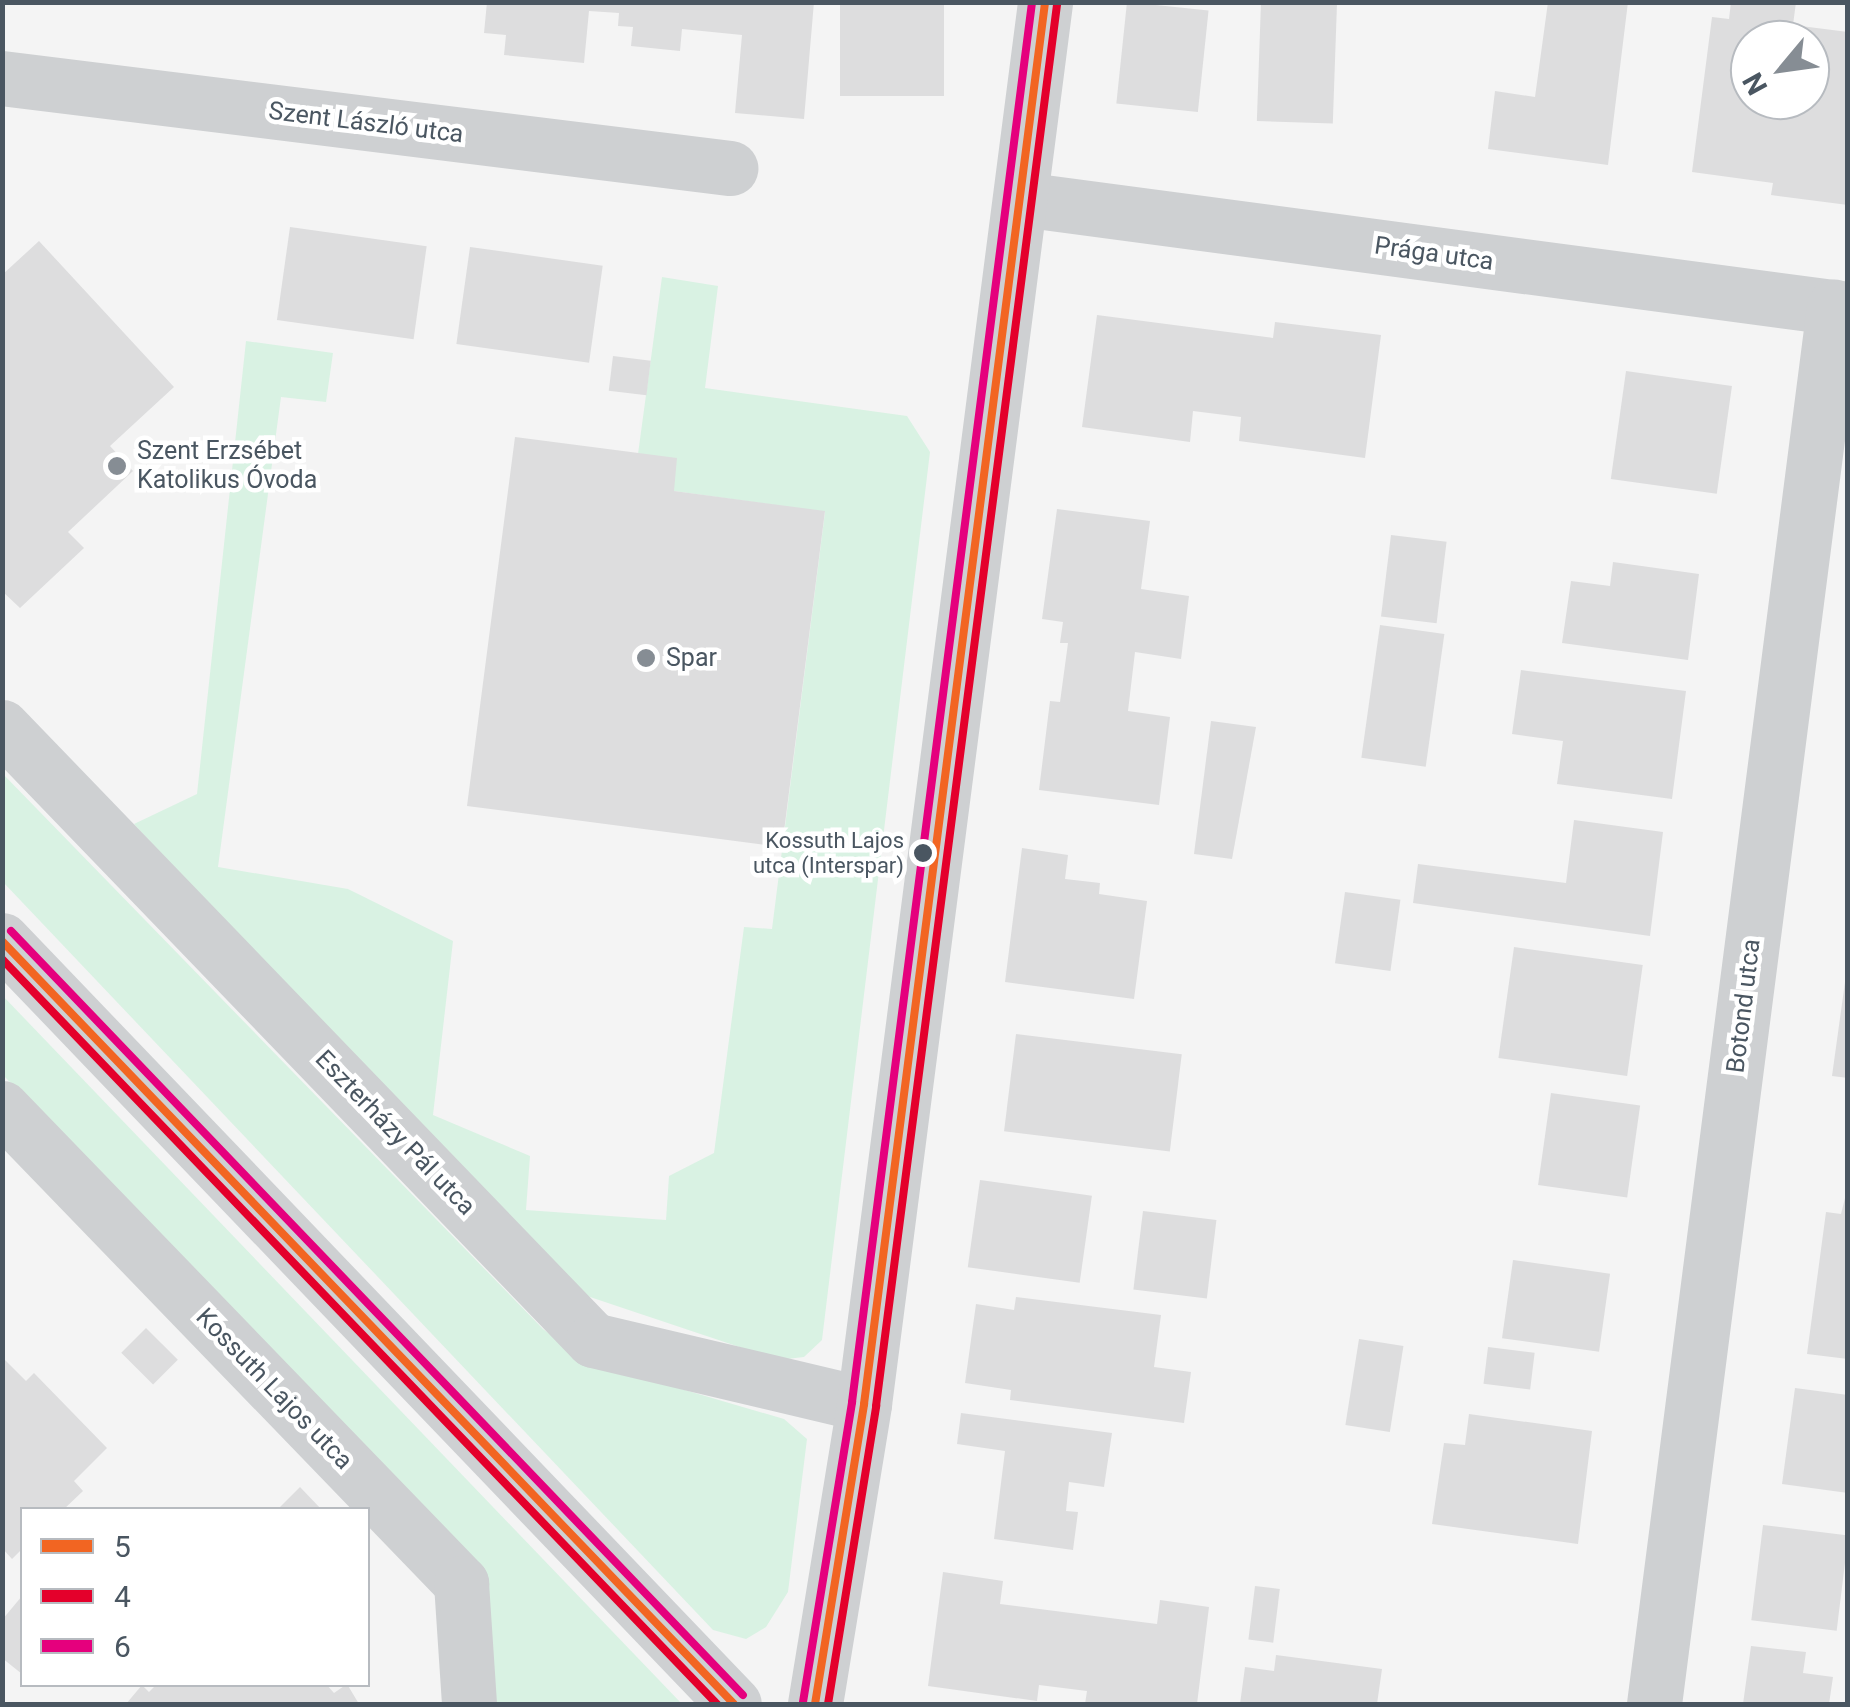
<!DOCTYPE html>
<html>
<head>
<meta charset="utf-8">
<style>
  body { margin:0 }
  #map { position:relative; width:1850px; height:1707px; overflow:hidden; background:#f4f4f4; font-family:Roboto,sans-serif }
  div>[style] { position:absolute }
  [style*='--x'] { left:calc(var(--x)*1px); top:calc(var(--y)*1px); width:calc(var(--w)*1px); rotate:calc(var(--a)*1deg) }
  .green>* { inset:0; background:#d9f2e3 }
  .building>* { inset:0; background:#ddddde; transform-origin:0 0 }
  .minor>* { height:55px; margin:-27.5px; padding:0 27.5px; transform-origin:27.5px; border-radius:27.5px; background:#ced0d2 }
  .tertiary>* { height:55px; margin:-27.5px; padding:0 27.5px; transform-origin:27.5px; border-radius:27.5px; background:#ced0d2 }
  .bus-1>* { height:8px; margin:-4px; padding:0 4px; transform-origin:4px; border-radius:4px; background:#f26522 }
  .bus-2>* { height:8px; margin:-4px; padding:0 4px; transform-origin:4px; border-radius:4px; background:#e4002b }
  .bus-3>* { height:8px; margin:-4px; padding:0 4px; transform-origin:4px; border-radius:4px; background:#e5007d }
  .dots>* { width:28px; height:28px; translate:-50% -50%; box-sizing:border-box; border:5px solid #fff; border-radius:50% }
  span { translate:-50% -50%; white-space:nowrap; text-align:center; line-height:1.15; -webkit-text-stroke:9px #fff; paint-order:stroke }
  .bus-label { font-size:22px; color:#4a5661 }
  .right { translate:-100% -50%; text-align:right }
  .street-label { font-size:25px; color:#4a5661 }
  .poi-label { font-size:25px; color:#4a5661 }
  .left { translate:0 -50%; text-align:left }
  .frame { position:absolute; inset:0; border:5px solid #4a5661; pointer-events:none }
  .legend { position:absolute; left:20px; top:1507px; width:350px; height:180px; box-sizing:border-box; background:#fff; border:2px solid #b7bbc0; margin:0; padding:12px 18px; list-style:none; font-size:30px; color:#4a5661 }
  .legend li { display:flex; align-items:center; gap:20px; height:50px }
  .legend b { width:50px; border:2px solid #b7bbc0 }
  .north { position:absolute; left:1730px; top:20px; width:100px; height:100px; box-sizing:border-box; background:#fff; border:2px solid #b7bbc0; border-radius:50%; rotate:241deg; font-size:28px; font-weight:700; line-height:40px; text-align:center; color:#4a5661 }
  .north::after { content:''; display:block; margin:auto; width:35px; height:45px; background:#868d94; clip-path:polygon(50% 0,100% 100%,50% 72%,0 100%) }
</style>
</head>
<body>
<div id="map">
  <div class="green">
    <div style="clip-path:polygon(662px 277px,718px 286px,705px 388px,907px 416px,930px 452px,822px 1340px,804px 1357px,778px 1360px,584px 1295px,308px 1014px,134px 824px,197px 794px,246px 341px,333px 353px,326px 402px,281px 397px,218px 867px,348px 889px,453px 941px,433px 1115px,530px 1156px,526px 1210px,666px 1220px,669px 1176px,714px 1153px,744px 927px,772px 929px,825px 512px,674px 491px,638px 454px)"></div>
    <div style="clip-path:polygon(2px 773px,543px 1329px,586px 1361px,784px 1419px,807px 1439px,788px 1592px,766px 1627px,746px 1639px,713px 1630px,3px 882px)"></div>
    <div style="clip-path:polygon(2px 995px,682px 1704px,487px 1704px,467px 1553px,3px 1075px)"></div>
  </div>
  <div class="building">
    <div style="clip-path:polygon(487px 2px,814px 2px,804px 119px,735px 113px,742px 35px,682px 29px,680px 51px,631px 46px,633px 27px,618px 26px,619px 13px,589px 11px,584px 63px,504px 55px,506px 35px,484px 33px)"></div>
    <div style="left:840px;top:2px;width:104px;height:94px"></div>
    <div style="left:1127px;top:2px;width:82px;height:102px;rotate:6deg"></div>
    <div style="left:1261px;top:2px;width:76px;height:119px;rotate:2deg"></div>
    <div style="clip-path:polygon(1548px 2px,1628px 2px,1608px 165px,1488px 149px,1495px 91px,1535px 97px)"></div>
    <div style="clip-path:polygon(evenodd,1731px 2px,1796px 2px,1793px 25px,1848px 32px,1848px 205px,1771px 195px,1773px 183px,1692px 172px,1712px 17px,1729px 19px,1731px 2px,1750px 40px,1810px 40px,1810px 100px,1750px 100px,1750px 40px)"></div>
    <div style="left:290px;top:227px;width:138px;height:94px;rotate:8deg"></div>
    <div style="clip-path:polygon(39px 241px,174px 387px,110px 446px,133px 471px,68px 532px,84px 548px,20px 608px,2px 591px,2px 275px)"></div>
    <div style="left:470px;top:247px;width:134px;height:98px;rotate:8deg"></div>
    <div style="clip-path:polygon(1097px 315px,1273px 338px,1275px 322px,1381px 335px,1365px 458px,1239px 441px,1241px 417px,1193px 411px,1190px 442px,1082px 427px)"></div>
    <div style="left:613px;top:356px;width:38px;height:35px;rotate:7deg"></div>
    <div style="left:1626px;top:371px;width:107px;height:109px;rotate:8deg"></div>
    <div style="clip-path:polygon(515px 437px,677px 458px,674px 491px,825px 511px,782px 847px,467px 806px)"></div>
    <div style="clip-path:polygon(1057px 509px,1150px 521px,1141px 589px,1189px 596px,1181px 659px,1135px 652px,1128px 711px,1170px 717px,1159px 805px,1039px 790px,1050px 701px,1060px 702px,1068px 643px,1060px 643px,1063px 622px,1042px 619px)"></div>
    <div style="left:1391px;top:535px;width:56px;height:82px;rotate:7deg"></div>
    <div style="clip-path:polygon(1613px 562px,1699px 574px,1688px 660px,1562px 643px,1571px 581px,1610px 586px)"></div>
    <div style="left:1380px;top:625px;width:65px;height:134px;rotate:8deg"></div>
    <div style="clip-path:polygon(1521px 670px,1686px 691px,1672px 799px,1557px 784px,1563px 741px,1512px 734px)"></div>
    <div style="clip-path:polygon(1211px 721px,1256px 727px,1232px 859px,1194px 854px)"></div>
    <div style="clip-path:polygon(1574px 820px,1663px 832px,1650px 936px,1413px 903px,1418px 864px,1566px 883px)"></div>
    <div style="clip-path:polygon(1022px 848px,1068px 855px,1065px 879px,1100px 883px,1099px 894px,1147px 901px,1134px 999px,1005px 982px)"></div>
    <div style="left:1345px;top:892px;width:56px;height:72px;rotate:8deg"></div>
    <div style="left:1514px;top:947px;width:130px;height:112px;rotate:8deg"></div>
    <div style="clip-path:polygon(1845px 982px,1848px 982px,1848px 1078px,1832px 1076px)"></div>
    <div style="left:1016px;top:1034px;width:167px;height:98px;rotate:7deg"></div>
    <div style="left:1551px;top:1093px;width:90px;height:93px;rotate:8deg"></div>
    <div style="left:980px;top:1180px;width:113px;height:88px;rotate:8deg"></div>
    <div style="clip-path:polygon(1848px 1186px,1848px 1359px,1807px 1354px,1826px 1212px,1841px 1214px)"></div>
    <div style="left:1143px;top:1211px;width:74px;height:79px;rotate:7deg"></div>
    <div style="left:1513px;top:1260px;width:98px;height:79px;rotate:8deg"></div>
    <div style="clip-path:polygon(1016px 1297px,1161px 1315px,1154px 1367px,1191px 1372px,1184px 1423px,1010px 1400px,1011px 1390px,965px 1383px,976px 1304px,1014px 1310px)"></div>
    <div style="left:146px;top:1328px;width:45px;height:35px;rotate:45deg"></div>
    <div style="left:1359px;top:1339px;width:45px;height:87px;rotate:9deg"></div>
    <div style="left:1488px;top:1347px;width:47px;height:37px;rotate:7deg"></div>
    <div style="clip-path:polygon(2px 1357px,26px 1381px,34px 1373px,107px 1448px,74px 1481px,83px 1491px,63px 1510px,22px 1510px,22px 1549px,12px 1559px,2px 1548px)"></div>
    <div style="clip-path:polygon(1795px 1388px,1848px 1395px,1848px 1493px,1782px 1484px)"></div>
    <div style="clip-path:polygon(961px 1413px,1112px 1433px,1104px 1487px,1069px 1482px,1066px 1511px,1078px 1512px,1073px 1550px,994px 1539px,1005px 1451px,957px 1444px)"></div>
    <div style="clip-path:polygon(1469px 1414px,1592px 1431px,1578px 1544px,1432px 1524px,1444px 1443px,1465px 1445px)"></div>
    <div style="clip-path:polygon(300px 1487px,322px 1510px,277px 1510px)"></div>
    <div style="left:1763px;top:1525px;width:86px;height:96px;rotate:7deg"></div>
    <div style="clip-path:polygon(943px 1572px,1003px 1581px,1000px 1604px,1157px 1624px,1160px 1600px,1209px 1607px,1197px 1704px,1085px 1704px,1087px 1691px,1039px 1685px,1037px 1701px,928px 1686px)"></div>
    <div style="left:1255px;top:1586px;width:25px;height:54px;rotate:7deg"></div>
    <div style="clip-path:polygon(22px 1596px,22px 1674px,2px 1658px,2px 1620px)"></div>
    <div style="clip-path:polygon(1751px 1646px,1806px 1652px,1803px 1673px,1833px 1677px,1829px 1704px,1743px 1704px)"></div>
    <div style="clip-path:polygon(1276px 1655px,1382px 1669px,1377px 1704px,1240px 1704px,1245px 1667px,1274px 1671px)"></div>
    <div style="clip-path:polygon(157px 1684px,326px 1684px,334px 1693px,347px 1684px,359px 1704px,126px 1704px,142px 1685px,149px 1692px)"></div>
  </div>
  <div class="minor">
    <div style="--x:2;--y:78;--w:734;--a:7.05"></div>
    <div style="--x:1021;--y:199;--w:834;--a:7.58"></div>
    <div style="--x:2;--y:727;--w:851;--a:46.05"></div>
    <div style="--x:593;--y:1340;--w:278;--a:13.3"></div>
    <div style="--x:2;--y:1108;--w:661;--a:45.98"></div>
    <div style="--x:461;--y:1583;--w:121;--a:86.2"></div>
    <div style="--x:815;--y:1704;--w:304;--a:-80.7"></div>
    <div style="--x:864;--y:1404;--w:1414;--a:-82.64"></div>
    <div style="--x:1654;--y:1704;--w:1409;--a:-82.66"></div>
  </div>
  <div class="tertiary">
    <div style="--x:2;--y:940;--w:1058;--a:46.23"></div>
  </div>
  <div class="bus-1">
    <div style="--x:2;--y:941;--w:1057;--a:46.19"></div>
    <div style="--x:815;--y:1704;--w:304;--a:-80.7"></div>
    <div style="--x:864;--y:1404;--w:1414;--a:-82.64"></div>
  </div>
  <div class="bus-2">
    <div style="--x:2;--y:959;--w:1033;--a:46.18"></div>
    <div style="--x:828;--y:1704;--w:302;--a:-80.8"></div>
    <div style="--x:876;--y:1406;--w:1414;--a:-82.64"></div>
  </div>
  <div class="bus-3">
    <div style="--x:11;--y:931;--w:1058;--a:46.23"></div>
    <div style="--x:803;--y:1702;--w:304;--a:-80.7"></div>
    <div style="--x:852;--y:1402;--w:1412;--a:-82.67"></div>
  </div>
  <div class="dots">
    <div style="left:117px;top:466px;background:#868d94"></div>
    <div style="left:646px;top:658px;background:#868d94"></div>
    <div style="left:923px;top:853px;background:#4a5661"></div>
  </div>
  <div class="bus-label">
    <span class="right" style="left:904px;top:853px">Kossuth Lajos<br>utca (Interspar)</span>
  </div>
  <div class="street-label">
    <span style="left:366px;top:123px;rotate:7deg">Szent László utca</span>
    <span style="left:1434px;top:254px;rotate:8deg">Prága utca</span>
    <span style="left:1744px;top:1006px;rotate:-83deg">Botond utca</span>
    <span style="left:395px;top:1133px;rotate:46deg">Eszterházy Pál utca</span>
    <span style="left:274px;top:1389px;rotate:46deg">Kossuth Lajos utca</span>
  </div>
  <div class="poi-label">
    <span class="left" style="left:137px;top:466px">Szent Erzsébet<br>Katolikus Óvoda</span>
    <span class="left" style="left:666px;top:658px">Spar</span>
  </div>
  <div class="frame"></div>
  <ul class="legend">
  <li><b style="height:12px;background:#f26522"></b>5</li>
  <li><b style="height:12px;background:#e4002b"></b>4</li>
  <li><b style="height:12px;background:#e5007d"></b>6</li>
  </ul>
  <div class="north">N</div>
</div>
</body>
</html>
